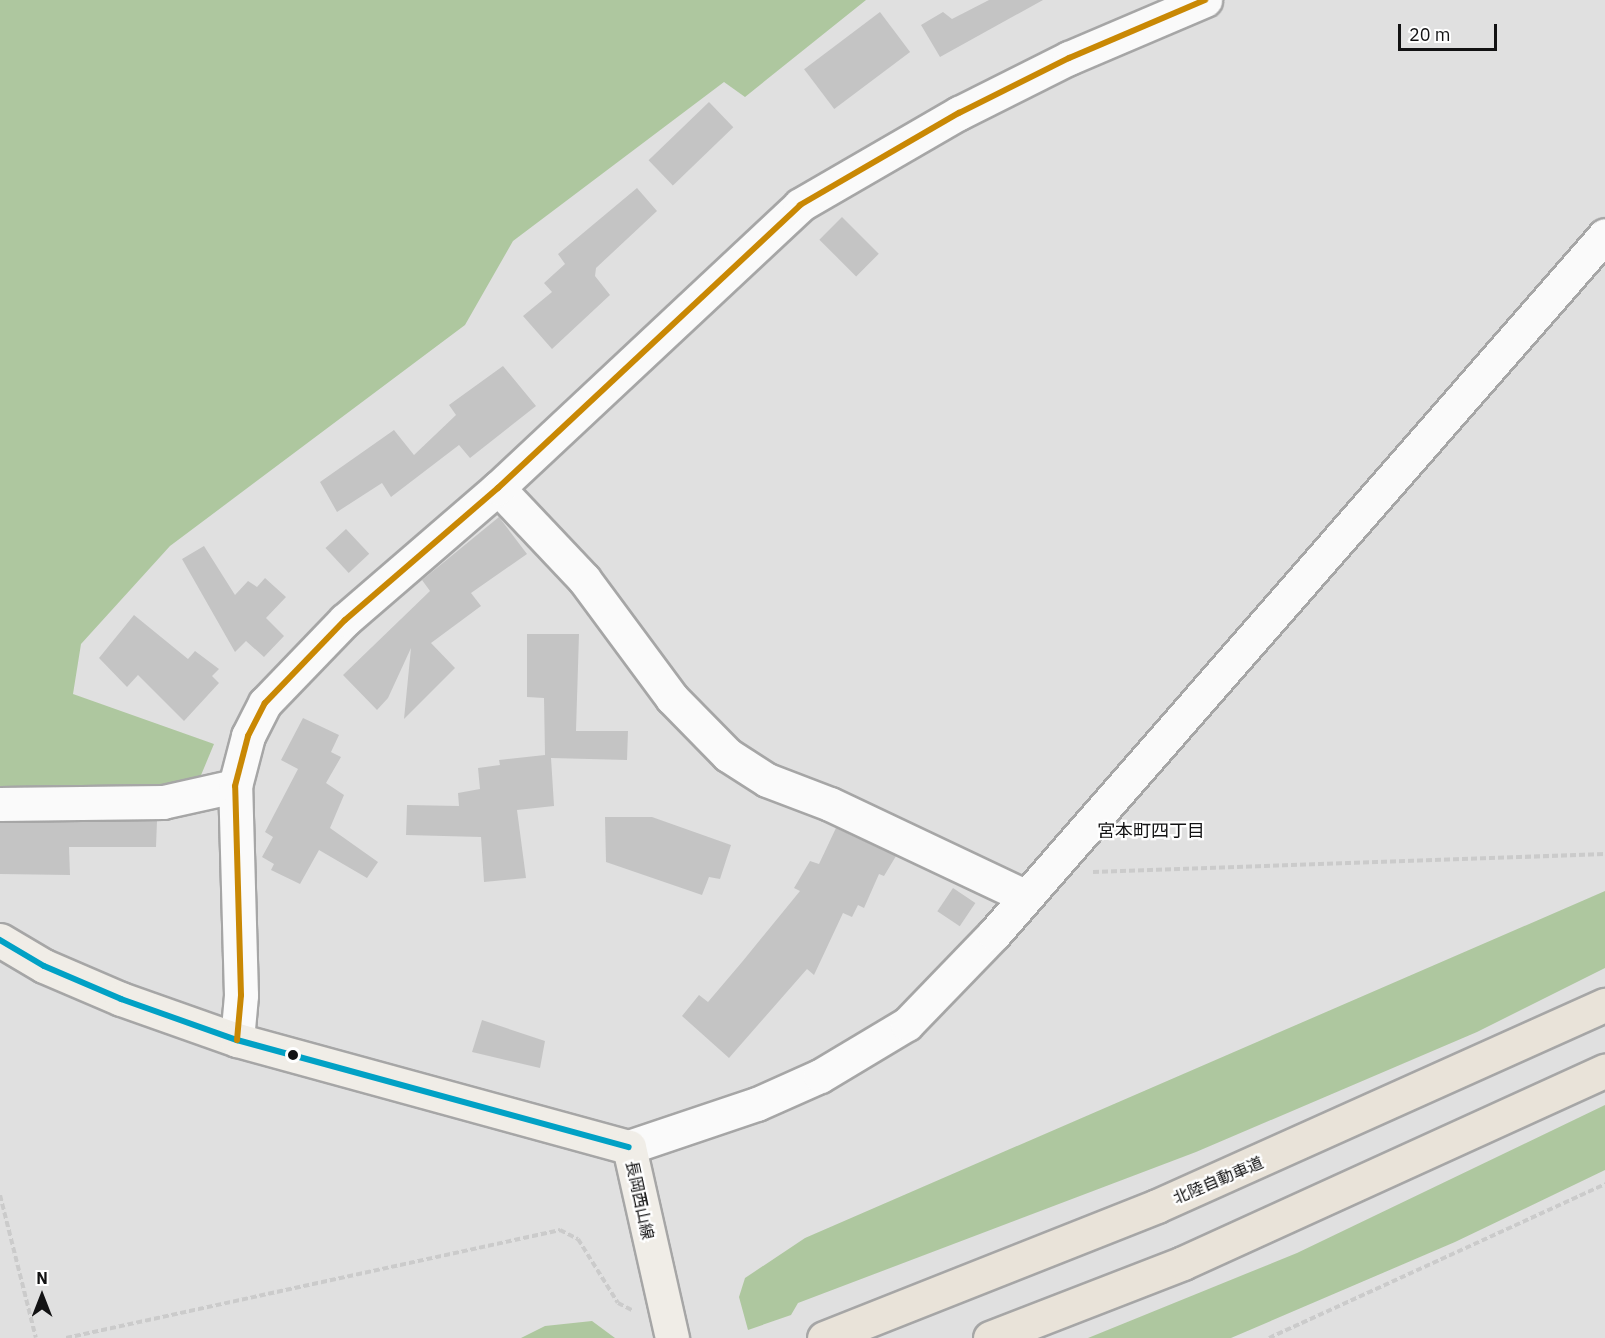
<!DOCTYPE html>
<html>
<head>
<meta charset="utf-8">
<style>
  body { margin:0 }
  #map { position:relative; width:1605px; height:1338px; overflow:hidden; background:#e0e0e0; font-family:"IBM Plex Sans","Noto Sans JP",sans-serif }
  div>[style] { position:absolute }
  [style*='--x'] { left:calc(var(--x)*1px); top:calc(var(--y)*1px); width:calc(var(--w)*1px); rotate:calc(var(--a)*1deg) }
  .forest>* { inset:0; background:#aec79f }
  .building>* { inset:0; background:#c4c4c4; transform-origin:0 0 }
  .path>* { height:4px; margin-top:-2px; transform-origin:0; background:repeating-linear-gradient(90deg,#cbcbcb 0 6px,transparent 0 9px) }
  .roads { filter:drop-shadow(2px 0 #a6a6a6) drop-shadow(-2px 0 #a6a6a6) drop-shadow(0 2px #a6a6a6) drop-shadow(0 -2px #a6a6a6) }
  .minor>* { height:33px; margin:-16.5px; padding:0 16.5px; transform-origin:16.5px; border-radius:16.5px; background:#fafafa }
  .major>* { height:33px; margin:-16.5px; padding:0 16.5px; transform-origin:16.5px; border-radius:16.5px; background:#f0ede7 }
  .highway>* { height:33px; margin:-16.5px; padding:0 16.5px; transform-origin:16.5px; border-radius:16.5px; background:#e9e3d9 }
  .bus-1>* { height:6px; margin:-3px; padding:0 3px; transform-origin:3px; border-radius:3px; background:#01a1c5 }
  .bus-2>* { height:6px; margin:-3px; padding:0 3px; transform-origin:3px; border-radius:3px; background:#c98804 }
  .dots>* { width:16px; height:16px; translate:-50% -50%; box-sizing:border-box; border:3px solid #fff; border-radius:50% }
  span { translate:-50% -50%; white-space:nowrap; text-align:center; line-height:1.15; -webkit-text-stroke:4.5px #fff; paint-order:stroke }
  .street-label { font-size:16px; color:#121213 }
  .neighbourhood-label { font-size:18px; color:#121213 }
  .north { position:absolute; left:12px; top:1266px; width:60px; height:60px; -webkit-text-stroke:4px #fff; paint-order:stroke; rotate:0deg; font-size:16px; font-weight:700; line-height:24px; text-align:center; color:#121213 }
  .north::after { content:''; display:block; margin:auto; width:21px; height:27px; background:#121213; clip-path:polygon(50% 0,100% 100%,50% 72%,0 100%) }
  .scale { position:absolute; left:1398px; top:24px; width:99px; height:27px; box-sizing:border-box; border:3px solid #121213; border-top:0; padding-left:8px; font-size:18px; line-height:21px; white-space:nowrap; color:#121213; -webkit-text-stroke:4px #fff; paint-order:stroke }
</style>
</head>
<body>
<div id="map">
  <div class="forest">
    <div style="clip-path:polygon(0 0,866px 0,745px 97px,724px 82px,513px 241px,465px 325px,170px 546px,81px 644px,73px 694px,214px 744px,194px 792px,83px 794px,0 787px)"></div>
    <div style="clip-path:polygon(1605px 891px,1605px 968px,1477px 1032px,1196px 1152px,798px 1303px,791px 1315px,748px 1330px,739px 1297px,745px 1278px,805px 1238px)"></div>
    <div style="clip-path:polygon(1605px 1105px,1605px 1170px,1455px 1242px,1231px 1338px,1088px 1338px,1297px 1253px)"></div>
    <div style="clip-path:polygon(592px 1321px,615px 1338px,521px 1338px,545px 1326px)"></div>
  </div>
  <div class="building">
    <div style="clip-path:polygon(989px 0,1043px 0,940px 57px,921px 25px,943px 12px,952px 19px)"></div>
    <div style="left:880px;top:12px;width:50px;height:95px;rotate:53deg"></div>
    <div style="left:709px;top:102px;width:35px;height:84px;rotate:46deg"></div>
    <div style="clip-path:polygon(637px 188px,657px 211px,596px 268px,595px 276px,610px 295px,552px 349px,523px 316px,552px 292px,544px 283px,565px 264px,558px 254px)"></div>
    <div style="left:842px;top:217px;width:52px;height:32px;rotate:45deg"></div>
    <div style="clip-path:polygon(503px 366px,536px 406px,470px 458px,459px 445px,391px 497px,382px 483px,337px 512px,320px 482px,394px 430px,414px 455px,456px 415px,449px 405px)"></div>
    <div style="clip-path:polygon(499px 517px,527px 554px,471px 593px,481px 606px,431px 643px,455px 668px,404px 719px,411px 648px,388px 698px,377px 710px,343px 675px,430px 591px,422px 580px)"></div>
    <div style="left:346px;top:529px;width:34px;height:28px;rotate:47deg"></div>
    <div style="clip-path:polygon(204px 546px,235px 595px,248px 581px,257px 587px,265px 578px,286px 597px,266px 618px,284px 636px,264px 657px,246px 641px,235px 652px,182px 559px)"></div>
    <div style="clip-path:polygon(134px 615px,188px 659px,195px 651px,219px 669px,212px 676px,219px 683px,184px 721px,138px 675px,127px 687px,99px 658px)"></div>
    <div style="clip-path:polygon(527px 634px,579px 634px,576px 731px,628px 731px,627px 760px,551px 758px,554px 806px,517px 810px,526px 878px,484px 882px,481px 837px,406px 835px,407px 805px,459px 806px,458px 793px,480px 789px,478px 768px,500px 765px,499px 760px,545px 755px,544px 698px,527px 697px)"></div>
    <div style="clip-path:polygon(303px 718px,339px 735px,331px 752px,341px 757px,326px 783px,344px 795px,330px 828px,378px 862px,367px 878px,319px 850px,300px 884px,271px 870px,274px 864px,262px 857px,273px 837px,265px 832px,298px 769px,281px 760px)"></div>
    <div style="clip-path:polygon(605px 817px,652px 817px,731px 845px,720px 879px,709px 877px,702px 895px,606px 862px)"></div>
    <div style="clip-path:polygon(157px 821px,156px 847px,69px 847px,70px 875px,0 874px,0 823px)"></div>
    <div style="clip-path:polygon(836px 828px,896px 856px,884px 876px,879px 874px,864px 908px,858px 905px,852px 917px,843px 913px,814px 975px,807px 969px,729px 1058px,682px 1016px,699px 995px,708px 1002px,742px 962px,800px 891px,794px 888px,810px 861px,819px 864px)"></div>
    <div style="left:953px;top:888px;width:27px;height:28px;rotate:34deg"></div>
    <div style="clip-path:polygon(482px 1020px,545px 1041px,540px 1068px,472px 1052px)"></div>
  </div>
  <div class="path">
    <div style="--x:1093;--y:872;--w:512;--a:-2.01"></div>
    <div style="--x:0;--y:1195;--w:147;--a:75.9"></div>
    <div style="--x:66;--y:1338;--w:506;--a:-12.33"></div>
    <div style="--x:560;--y:1230;--w:20;--a:27"></div>
    <div style="--x:578;--y:1239;--w:75;--a:58"></div>
    <div style="--x:618;--y:1303;--w:16;--a:27"></div>
    <div style="--x:1269;--y:1338;--w:370;--a:-24.6"></div>
  </div>
  <div class="roads">
    <div class="minor">
      <div style="--x:498;--y:488;--w:125;--a:46.6"></div>
      <div style="--x:584;--y:579;--w:148;--a:53.5"></div>
      <div style="--x:672;--y:698;--w:80;--a:45.5"></div>
      <div style="--x:728;--y:755;--w:46;--a:32.7"></div>
      <div style="--x:767;--y:780;--w:67;--a:20.9"></div>
      <div style="--x:830;--y:804;--w:216;--a:25.3"></div>
      <div style="--x:0;--y:804;--w:163;--a:-0.7"></div>
      <div style="--x:163;--y:802;--w:74;--a:-12.5"></div>
      <div style="--x:237;--y:1040;--w:45;--a:-84.9"></div>
      <div style="--x:241;--y:995;--w:209;--a:-91.6"></div>
      <div style="--x:235;--y:786;--w:52;--a:-75.4"></div>
      <div style="--x:248;--y:736;--w:37;--a:-63"></div>
      <div style="--x:265;--y:703;--w:115;--a:-46.1"></div>
      <div style="--x:345;--y:620;--w:202;--a:-40.8"></div>
      <div style="--x:498;--y:488;--w:414;--a:-43.1"></div>
      <div style="--x:800;--y:205;--w:184;--a:-30.1"></div>
      <div style="--x:959;--y:113;--w:123;--a:-26.6"></div>
      <div style="--x:1069;--y:58;--w:148;--a:-23.1"></div>
      <div style="--x:629;--y:1147;--w:135;--a:-18.6"></div>
      <div style="--x:757;--y:1104;--w:69;--a:-24"></div>
      <div style="--x:820;--y:1076;--w:101;--a:-30.9"></div>
      <div style="--x:907;--y:1024;--w:125;--a:-46"></div>
      <div style="--x:994;--y:934;--w:928;--a:-48.84"></div>
    </div>
    <div class="major">
      <div style="--x:0;--y:940;--w:51;--a:30.6"></div>
      <div style="--x:44;--y:966;--w:84;--a:23.2"></div>
      <div style="--x:121;--y:999;--w:123;--a:19.5"></div>
      <div style="--x:237;--y:1040;--w:406;--a:15.3"></div>
      <div style="--x:629;--y:1147;--w:196;--a:77.3"></div>
    </div>
    <div class="highway">
      <div style="--x:824;--y:1338;--w:358;--a:-21.6"></div>
      <div style="--x:1157;--y:1206;--w:491;--a:-24.2"></div>
      <div style="--x:990;--y:1338;--w:207;--a:-21.2"></div>
      <div style="--x:1183;--y:1263;--w:464;--a:-24.5"></div>
    </div>
  </div>
  <div class="bus-1">
    <div style="--x:0;--y:940;--w:51;--a:30.6"></div>
    <div style="--x:44;--y:966;--w:84;--a:23.2"></div>
    <div style="--x:121;--y:999;--w:123;--a:19.5"></div>
    <div style="--x:237;--y:1040;--w:406;--a:15.3"></div>
  </div>
  <div class="bus-2">
    <div style="--x:237;--y:1040;--w:45;--a:-84.9"></div>
    <div style="--x:241;--y:995;--w:209;--a:-91.6"></div>
    <div style="--x:235;--y:786;--w:52;--a:-75.4"></div>
    <div style="--x:248;--y:736;--w:37;--a:-63"></div>
    <div style="--x:265;--y:703;--w:115;--a:-46.1"></div>
    <div style="--x:345;--y:620;--w:202;--a:-40.8"></div>
    <div style="--x:498;--y:488;--w:414;--a:-43.1"></div>
    <div style="--x:800;--y:205;--w:184;--a:-30.1"></div>
    <div style="--x:959;--y:113;--w:123;--a:-26.6"></div>
    <div style="--x:1069;--y:58;--w:148;--a:-23.1"></div>
  </div>
  <div class="dots">
    <div style="left:293px;top:1055px;background:#121213"></div>
  </div>
  <div class="street-label">
    <span style="left:1218px;top:1180px;rotate:-23deg">北陸自動車道</span>
    <span style="left:640px;top:1200px;rotate:78deg">長岡西山線</span>
  </div>
  <div class="neighbourhood-label">
    <span style="left:1151px;top:831px">宮本町四丁目</span>
  </div>
  <div class="north">N</div>
  <div class="scale">20 m</div>
</div>
</body>
</html>
